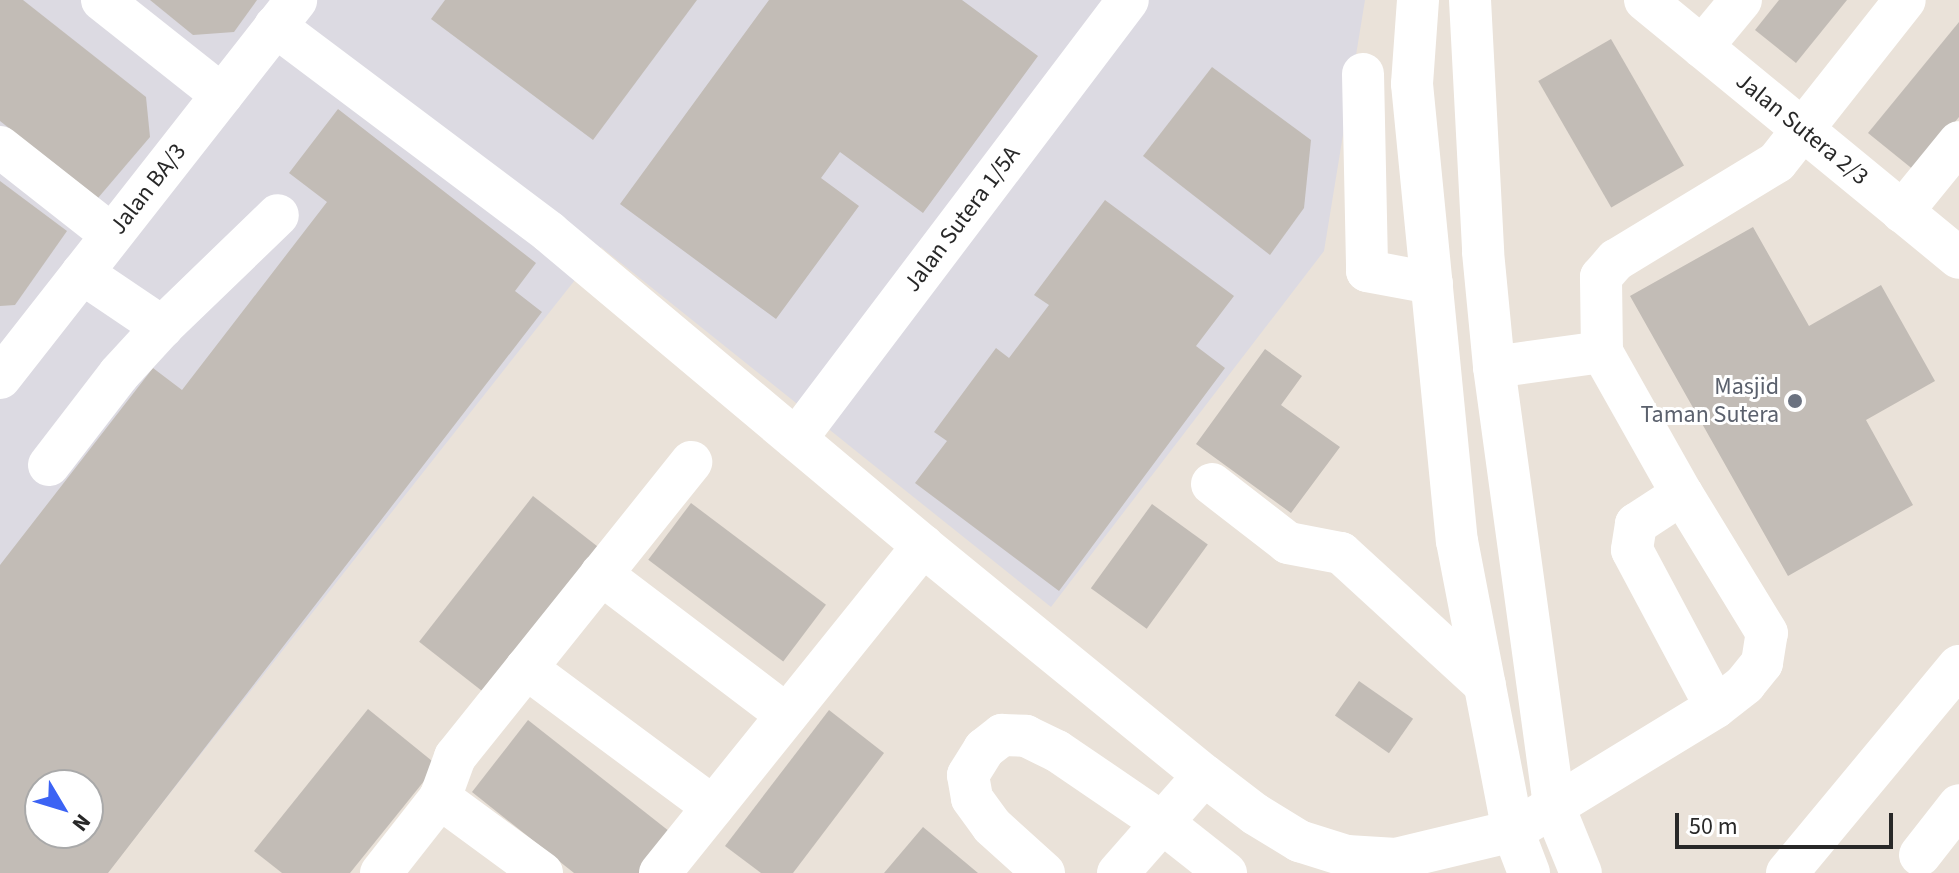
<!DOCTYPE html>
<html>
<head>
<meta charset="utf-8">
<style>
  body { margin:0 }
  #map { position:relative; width:1959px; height:873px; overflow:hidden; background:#eae2d9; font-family:"Source Sans 3",sans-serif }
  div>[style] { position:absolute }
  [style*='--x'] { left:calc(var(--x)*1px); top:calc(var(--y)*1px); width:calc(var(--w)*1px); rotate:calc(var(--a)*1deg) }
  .industrial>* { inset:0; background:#dcdae2 }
  .building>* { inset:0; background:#c2bcb6; transform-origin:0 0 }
  .minor>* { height:42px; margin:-21px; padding:0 21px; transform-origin:21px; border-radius:21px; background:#fff }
  .dots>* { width:22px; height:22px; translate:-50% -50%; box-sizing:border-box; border:4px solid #fff; border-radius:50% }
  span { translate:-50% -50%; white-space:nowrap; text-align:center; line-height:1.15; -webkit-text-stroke:6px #fff; paint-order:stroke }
  .street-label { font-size:24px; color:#282828 }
  .worship-label { font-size:24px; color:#5b616d }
  .right { translate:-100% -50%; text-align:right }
  .north { position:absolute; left:24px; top:769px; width:80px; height:80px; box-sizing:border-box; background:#fff; border:2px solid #a9a9a9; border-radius:50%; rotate:128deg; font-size:22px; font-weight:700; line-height:32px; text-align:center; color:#282828 }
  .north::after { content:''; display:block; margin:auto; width:28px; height:36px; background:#3c63f4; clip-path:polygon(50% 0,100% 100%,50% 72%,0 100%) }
  .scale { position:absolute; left:1675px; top:813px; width:218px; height:36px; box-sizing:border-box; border:4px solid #282828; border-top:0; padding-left:10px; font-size:24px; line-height:28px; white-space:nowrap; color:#282828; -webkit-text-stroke:6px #fff; paint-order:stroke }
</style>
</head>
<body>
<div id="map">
  <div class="industrial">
    <div style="clip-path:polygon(evenodd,0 0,1365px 0,1324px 251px,1051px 607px,601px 247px,107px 873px,0 873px,0 0,40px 785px,88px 785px,88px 833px,40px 833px,40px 785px)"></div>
  </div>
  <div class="building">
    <div style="clip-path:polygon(0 0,23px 0,146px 97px,150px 137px,98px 198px,0 121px)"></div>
    <div style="clip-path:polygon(150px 0,257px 0,234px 32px,193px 35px)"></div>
    <div style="clip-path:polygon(445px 0,697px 0,593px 140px,431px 19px)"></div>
    <div style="clip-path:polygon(769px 0,962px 0,1038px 56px,923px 213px,840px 152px,821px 178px,859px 206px,776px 319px,620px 204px)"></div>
    <div style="clip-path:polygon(1779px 0,1847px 0,1796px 63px,1755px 30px)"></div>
    <div style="clip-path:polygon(1959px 22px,1959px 117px,1915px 171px,1868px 133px)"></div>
    <div style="left:1611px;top:39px;width:146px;height:84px;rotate:60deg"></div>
    <div style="clip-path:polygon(1212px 67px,1311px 140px,1304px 208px,1270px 255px,1143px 156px)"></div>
    <div style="clip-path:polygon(evenodd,338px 109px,536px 263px,515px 291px,542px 312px,108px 873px,0 873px,0 565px,153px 368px,182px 390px,327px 202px,289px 173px,338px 109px,40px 785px,88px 785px,88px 833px,40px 833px,40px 785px)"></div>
    <div style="clip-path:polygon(0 181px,67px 231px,15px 305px,0 306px)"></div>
    <div style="clip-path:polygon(1105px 200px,1234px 296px,1196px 346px,1225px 368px,1059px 591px,915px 483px,947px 441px,934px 432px,996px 348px,1009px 358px,1049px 305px,1034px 295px)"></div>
    <div style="clip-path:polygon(1753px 227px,1809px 326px,1881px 285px,1935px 381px,1866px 420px,1913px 505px,1788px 576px,1630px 296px)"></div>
    <div style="clip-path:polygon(1265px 349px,1302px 376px,1281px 405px,1340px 447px,1291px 513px,1196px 444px)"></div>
    <div style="left:533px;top:496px;width:88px;height:185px;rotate:38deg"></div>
    <div style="left:691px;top:503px;width:169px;height:71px;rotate:37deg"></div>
    <div style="left:1152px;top:504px;width:69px;height:104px;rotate:36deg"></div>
    <div style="left:1359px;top:681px;width:66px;height:42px;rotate:35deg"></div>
    <div style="clip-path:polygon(368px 709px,437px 765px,350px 873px,282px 873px,254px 851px)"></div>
    <div style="clip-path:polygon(829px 710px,884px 753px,793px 873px,761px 873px,725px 846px)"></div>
    <div style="clip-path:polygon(528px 720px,674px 835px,644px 873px,574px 873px,472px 792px)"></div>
    <div style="clip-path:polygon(923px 827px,978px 873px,884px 873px)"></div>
  </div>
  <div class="minor">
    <div style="--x:102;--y:0;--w:153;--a:38.4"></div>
    <div style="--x:1418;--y:0;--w:84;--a:94.1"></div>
    <div style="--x:1412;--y:84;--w:459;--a:84.4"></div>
    <div style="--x:1457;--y:541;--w:295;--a:79.1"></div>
    <div style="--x:1513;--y:831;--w:45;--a:69.1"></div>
    <div style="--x:1470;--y:0;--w:252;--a:87"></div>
    <div style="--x:1483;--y:252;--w:116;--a:84.5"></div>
    <div style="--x:1494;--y:367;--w:444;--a:82.2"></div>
    <div style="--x:1554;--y:807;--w:71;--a:67.8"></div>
    <div style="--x:1645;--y:0;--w:406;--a:39.4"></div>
    <div style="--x:275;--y:26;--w:343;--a:36.9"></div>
    <div style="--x:549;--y:232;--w:488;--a:40"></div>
    <div style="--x:923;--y:546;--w:362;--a:39.2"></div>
    <div style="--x:1204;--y:775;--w:64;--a:37.4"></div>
    <div style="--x:1255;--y:814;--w:52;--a:31.5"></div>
    <div style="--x:1299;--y:841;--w:50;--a:17.4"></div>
    <div style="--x:1347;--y:856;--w:49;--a:3.5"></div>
    <div style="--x:1396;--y:859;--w:120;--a:-13.5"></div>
    <div style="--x:1513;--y:831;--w:238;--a:-31.4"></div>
    <div style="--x:1716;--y:707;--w:37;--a:-38"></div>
    <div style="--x:1745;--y:684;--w:27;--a:-51"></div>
    <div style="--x:1762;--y:663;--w:30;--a:-81"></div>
    <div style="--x:1767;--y:633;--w:163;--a:-121.4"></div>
    <div style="--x:1682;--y:494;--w:163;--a:-119.4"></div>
    <div style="--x:1602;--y:352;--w:109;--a:172.1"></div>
    <div style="--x:1702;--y:47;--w:61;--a:-50.3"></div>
    <div style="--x:1363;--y:74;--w:197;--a:88.8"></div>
    <div style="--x:1367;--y:271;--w:66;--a:10.5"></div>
    <div style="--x:0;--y:147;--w:142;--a:38.2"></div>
    <div style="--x:1902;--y:212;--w:90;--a:-50.8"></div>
    <div style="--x:82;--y:273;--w:97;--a:34"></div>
    <div style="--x:1602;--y:352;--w:75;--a:-90.8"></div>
    <div style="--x:1601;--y:277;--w:23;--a:-49"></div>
    <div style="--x:1616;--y:260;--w:188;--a:-31.3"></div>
    <div style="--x:1777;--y:162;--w:206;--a:-51.7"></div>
    <div style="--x:0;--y:378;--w:480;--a:-51.9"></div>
    <div style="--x:796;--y:439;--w:550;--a:-52.9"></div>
    <div style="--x:49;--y:465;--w:115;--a:-52.4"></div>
    <div style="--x:119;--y:374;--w:64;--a:-47.5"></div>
    <div style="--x:162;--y:327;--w:161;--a:-44"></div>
    <div style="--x:1212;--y:484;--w:96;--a:37.8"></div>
    <div style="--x:1288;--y:543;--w:54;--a:10.7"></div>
    <div style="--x:1341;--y:553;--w:195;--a:42.5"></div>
    <div style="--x:1682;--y:494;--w:55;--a:146.9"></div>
    <div style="--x:1636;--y:524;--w:26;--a:99"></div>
    <div style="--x:1632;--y:550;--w:178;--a:61.9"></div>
    <div style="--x:601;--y:574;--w:233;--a:37.2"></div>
    <div style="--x:526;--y:668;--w:233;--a:36.6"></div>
    <div style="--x:1920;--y:855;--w:63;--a:-52"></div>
    <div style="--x:381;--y:873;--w:95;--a:-51.8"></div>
    <div style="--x:542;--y:873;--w:127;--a:-143.7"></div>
    <div style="--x:440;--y:798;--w:44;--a:-69.9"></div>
    <div style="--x:455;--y:757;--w:378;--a:-51.3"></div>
    <div style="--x:660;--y:873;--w:420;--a:-51.2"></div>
    <div style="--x:1044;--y:873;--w:70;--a:-137.9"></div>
    <div style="--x:992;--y:826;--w:34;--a:-126"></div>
    <div style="--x:972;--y:798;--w:23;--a:-100"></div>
    <div style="--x:968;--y:775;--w:31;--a:-58"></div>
    <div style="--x:984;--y:749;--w:23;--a:-38"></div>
    <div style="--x:1002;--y:735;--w:24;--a:2"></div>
    <div style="--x:1026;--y:736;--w:34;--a:26"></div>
    <div style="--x:1057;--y:751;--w:130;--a:34.3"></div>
    <div style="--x:1164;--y:824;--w:79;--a:38.3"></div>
    <div style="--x:1118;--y:873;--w:130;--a:-48.7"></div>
    <div style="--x:1787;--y:873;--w:269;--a:-50.3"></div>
  </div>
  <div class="dots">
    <div style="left:1795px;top:401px;background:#6b7280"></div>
  </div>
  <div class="street-label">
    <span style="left:1802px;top:129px;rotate:39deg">Jalan Sutera 2/3</span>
    <span style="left:148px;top:189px;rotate:-52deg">Jalan BA/3</span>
    <span style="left:962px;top:219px;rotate:-53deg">Jalan Sutera 1/5A</span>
  </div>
  <div class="worship-label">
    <span class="right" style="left:1779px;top:401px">Masjid<br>Taman Sutera</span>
  </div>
  <div class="north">N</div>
  <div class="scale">50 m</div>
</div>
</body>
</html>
